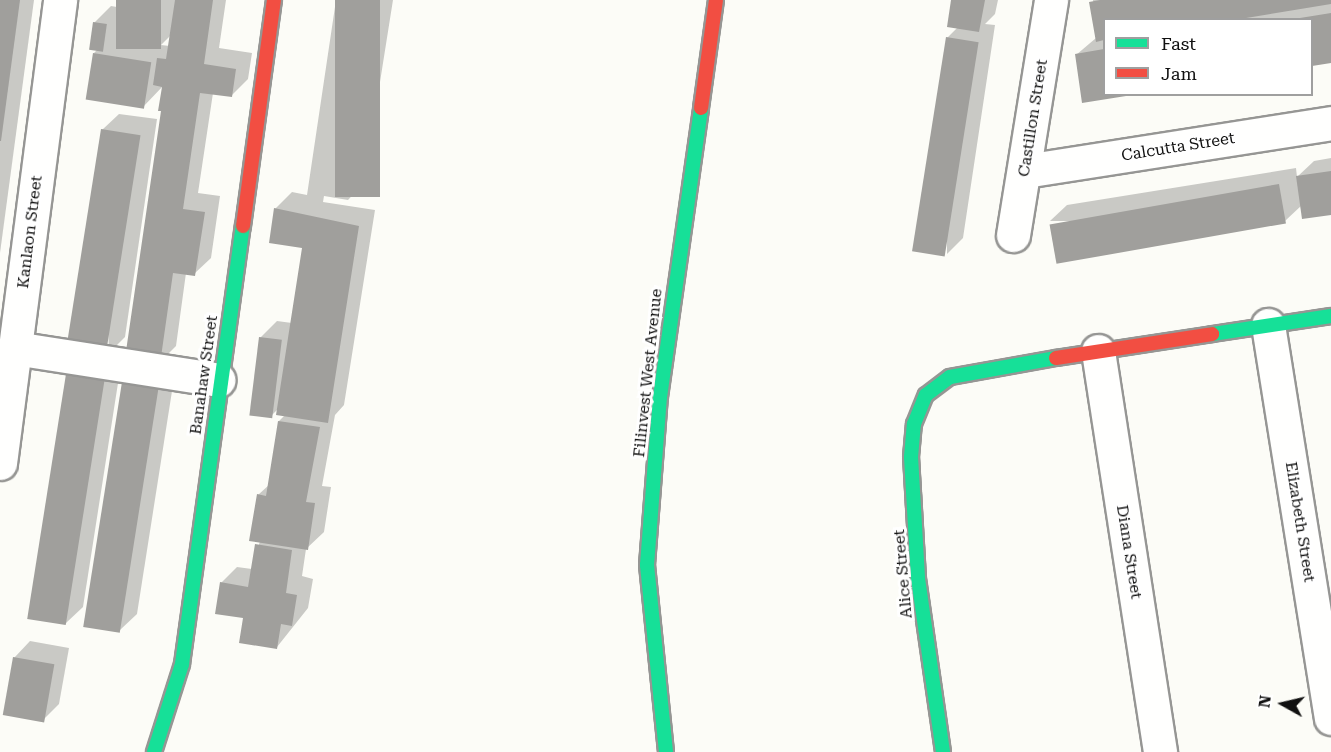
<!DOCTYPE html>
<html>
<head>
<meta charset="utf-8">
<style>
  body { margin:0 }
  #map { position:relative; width:1331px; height:752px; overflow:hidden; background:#fcfcf7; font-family:"Roboto Serif",serif }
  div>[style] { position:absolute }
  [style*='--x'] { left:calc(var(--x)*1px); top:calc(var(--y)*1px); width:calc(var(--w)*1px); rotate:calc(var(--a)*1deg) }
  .shadow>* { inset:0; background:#0003 }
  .building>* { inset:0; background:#a09f9c; transform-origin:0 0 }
  .roads { filter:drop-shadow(2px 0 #969694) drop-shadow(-2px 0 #969694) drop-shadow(0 2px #969694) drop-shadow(0 -2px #969694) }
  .street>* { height:33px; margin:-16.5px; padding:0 16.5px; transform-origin:16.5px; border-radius:16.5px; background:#fffffe }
  .fast>* { height:14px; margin:-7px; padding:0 7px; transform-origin:7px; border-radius:7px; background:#16e098 }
  .jam>* { height:14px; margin:-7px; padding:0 7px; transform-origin:7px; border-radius:7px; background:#f24e42 }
  span { translate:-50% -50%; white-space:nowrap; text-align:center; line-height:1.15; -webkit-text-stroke:6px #fff; paint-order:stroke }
  .street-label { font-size:16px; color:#101010 }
  .legend { position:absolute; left:1103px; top:18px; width:210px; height:78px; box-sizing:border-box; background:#fff; border:2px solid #9f9f9f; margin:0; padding:8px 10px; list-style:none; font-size:18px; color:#101010 }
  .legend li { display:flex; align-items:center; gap:12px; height:30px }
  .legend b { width:30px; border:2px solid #9f9f9f }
  .north { position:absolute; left:1253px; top:674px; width:60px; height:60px; -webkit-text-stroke:4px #fff; paint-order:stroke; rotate:278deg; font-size:16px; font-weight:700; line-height:24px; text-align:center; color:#101010 }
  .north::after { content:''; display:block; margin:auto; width:21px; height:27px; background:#101010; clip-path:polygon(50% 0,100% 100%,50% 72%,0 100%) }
</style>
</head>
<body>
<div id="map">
  <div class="shadow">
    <div style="clip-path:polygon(0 0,34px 0,0 253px)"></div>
    <div style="clip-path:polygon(evenodd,118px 0,226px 0,219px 48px,252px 53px,248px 79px,231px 96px,213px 93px,198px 193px,220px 196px,211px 258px,194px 274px,186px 273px,176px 346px,160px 362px,164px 85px,143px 107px,94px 53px,98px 49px,94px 23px,111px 6px,117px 7px,118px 0,171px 35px,170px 46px,161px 45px,171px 35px)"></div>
    <div style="clip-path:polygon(336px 0,393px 0,364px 183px,348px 200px,324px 196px,323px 202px,375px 210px,344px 405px,335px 415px,322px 486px,331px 487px,324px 532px,306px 549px,302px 576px,313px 579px,308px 608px,277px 647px,244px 617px,221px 583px,237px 567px,252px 569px,260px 541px,258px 495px,270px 484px,279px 421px,285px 415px,278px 409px,270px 417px,260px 338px,277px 321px,292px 323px,304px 247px,275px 209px,292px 192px,307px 195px)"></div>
    <div style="clip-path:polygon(953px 0,998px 0,995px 14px,985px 24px,995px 25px,963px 238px,947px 254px,947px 38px,958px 27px)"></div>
    <div style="clip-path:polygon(1093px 0,1331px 0,1331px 61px,1312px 65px,1312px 20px,1104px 20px,1104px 94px,1125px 94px,1083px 101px,1076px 55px,1096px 38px)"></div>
    <div style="clip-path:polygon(119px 114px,157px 119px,125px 337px,109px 353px,102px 130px)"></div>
    <div style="clip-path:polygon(1331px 158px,1331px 213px,1302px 205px,1285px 221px,1050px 221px,1067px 205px,1296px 168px,1297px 177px,1314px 161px)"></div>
    <div style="clip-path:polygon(84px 358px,121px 364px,83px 607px,66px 623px,67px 375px)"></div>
    <div style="clip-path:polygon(140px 367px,175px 372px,137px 614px,120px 630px,124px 383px)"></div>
    <div style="clip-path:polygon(30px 641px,69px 648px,59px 704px,43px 720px,14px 658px)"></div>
  </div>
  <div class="building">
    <div style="clip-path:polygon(0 0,20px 0,1px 141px,0 141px)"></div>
    <div style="left:116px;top:0;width:45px;height:49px"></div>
    <div style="clip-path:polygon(175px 0,213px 0,204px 64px,236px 69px,232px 97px,200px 93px,183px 209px,205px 212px,195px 276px,173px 273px,160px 364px,125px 358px,161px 111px,158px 111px,162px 87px,153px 85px,157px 58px,166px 59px)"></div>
    <div style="left:335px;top:0;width:45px;height:197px"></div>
    <div style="clip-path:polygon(951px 0,985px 0,979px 32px,947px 27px)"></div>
    <div style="clip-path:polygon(1100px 0,1331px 0,1331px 4px,1234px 20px,1104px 20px,1104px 40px,1096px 42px,1089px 2px)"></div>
    <div style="clip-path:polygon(1331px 13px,1331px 63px,1312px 66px,1312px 20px,1300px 18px)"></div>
    <div style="left:93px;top:22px;width:14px;height:28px;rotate:8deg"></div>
    <div style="left:946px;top:37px;width:33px;height:217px;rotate:9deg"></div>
    <div style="clip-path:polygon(1104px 49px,1104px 94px,1126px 96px,1082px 103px,1075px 54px)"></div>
    <div style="left:93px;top:53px;width:59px;height:47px;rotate:9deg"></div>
    <div style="left:101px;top:129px;width:40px;height:222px;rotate:9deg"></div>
    <div style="clip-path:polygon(1331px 171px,1331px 215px,1302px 219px,1296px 176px)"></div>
    <div style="left:1279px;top:184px;width:40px;height:233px;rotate:80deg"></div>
    <div style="clip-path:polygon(274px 208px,359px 226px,328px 423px,276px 415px,302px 248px,269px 243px)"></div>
    <div style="left:259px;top:337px;width:23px;height:79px;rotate:7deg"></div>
    <div style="left:66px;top:374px;width:39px;height:248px;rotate:9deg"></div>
    <div style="left:122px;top:382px;width:37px;height:248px;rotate:9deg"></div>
    <div style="clip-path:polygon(278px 421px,320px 427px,306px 502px,315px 503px,308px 550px,249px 541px,257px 494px,266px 496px)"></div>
    <div style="clip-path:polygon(255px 544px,292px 550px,286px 593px,297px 595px,292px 626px,281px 624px,277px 649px,239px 643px,243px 618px,215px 614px,220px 582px,248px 587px)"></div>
    <div style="left:13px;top:657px;width:42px;height:59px;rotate:10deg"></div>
  </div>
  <div class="roads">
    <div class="street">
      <div style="--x:1025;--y:171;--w:310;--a:-8.9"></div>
      <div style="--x:1013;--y:235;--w:238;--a:-80.8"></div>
      <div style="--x:1268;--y:325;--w:398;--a:80.9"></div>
      <div style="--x:15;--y:348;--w:206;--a:8.9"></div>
      <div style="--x:1098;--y:351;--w:406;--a:81.2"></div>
      <div style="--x:0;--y:463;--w:467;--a:-82.6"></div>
    </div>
    <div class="fast">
      <div style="--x:1212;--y:334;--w:120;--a:-8.6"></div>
      <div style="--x:154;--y:752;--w:92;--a:-72.3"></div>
      <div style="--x:182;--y:664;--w:442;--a:-82.1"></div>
      <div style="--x:666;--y:752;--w:188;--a:-95.8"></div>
      <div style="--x:647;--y:565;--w:169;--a:-85.6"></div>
      <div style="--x:660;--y:397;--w:292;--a:-81.9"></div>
      <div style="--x:943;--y:752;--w:176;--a:-98.2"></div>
      <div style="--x:918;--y:578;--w:121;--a:-93.3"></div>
      <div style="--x:911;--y:457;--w:33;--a:-85"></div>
      <div style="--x:914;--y:424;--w:31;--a:-68"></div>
      <div style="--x:926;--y:395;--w:30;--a:-37"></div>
      <div style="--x:950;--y:377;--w:108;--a:-10.2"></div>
    </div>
    <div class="jam">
      <div style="--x:701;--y:108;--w:109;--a:-82.1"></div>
      <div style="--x:243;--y:226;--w:228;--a:-82.2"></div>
      <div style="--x:1056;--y:358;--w:158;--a:-8.7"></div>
    </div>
  </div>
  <div class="street-label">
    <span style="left:1033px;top:118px;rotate:-81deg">Castillon Street</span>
    <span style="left:1178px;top:147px;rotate:-9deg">Calcutta Street</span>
    <span style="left:30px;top:232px;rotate:-83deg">Kanlaon Street</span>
    <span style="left:648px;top:373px;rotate:-84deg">Filinvest West Avenue</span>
    <span style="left:204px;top:375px;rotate:-82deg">Banahaw Street</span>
    <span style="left:1300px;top:522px;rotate:81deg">Elizabeth Street</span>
    <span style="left:1129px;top:552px;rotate:81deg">Diana Street</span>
    <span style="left:903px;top:574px;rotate:-95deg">Alice Street</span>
  </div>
  <ul class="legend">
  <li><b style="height:8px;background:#16e098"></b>Fast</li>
  <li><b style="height:8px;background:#f24e42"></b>Jam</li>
  </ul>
  <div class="north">N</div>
</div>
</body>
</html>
